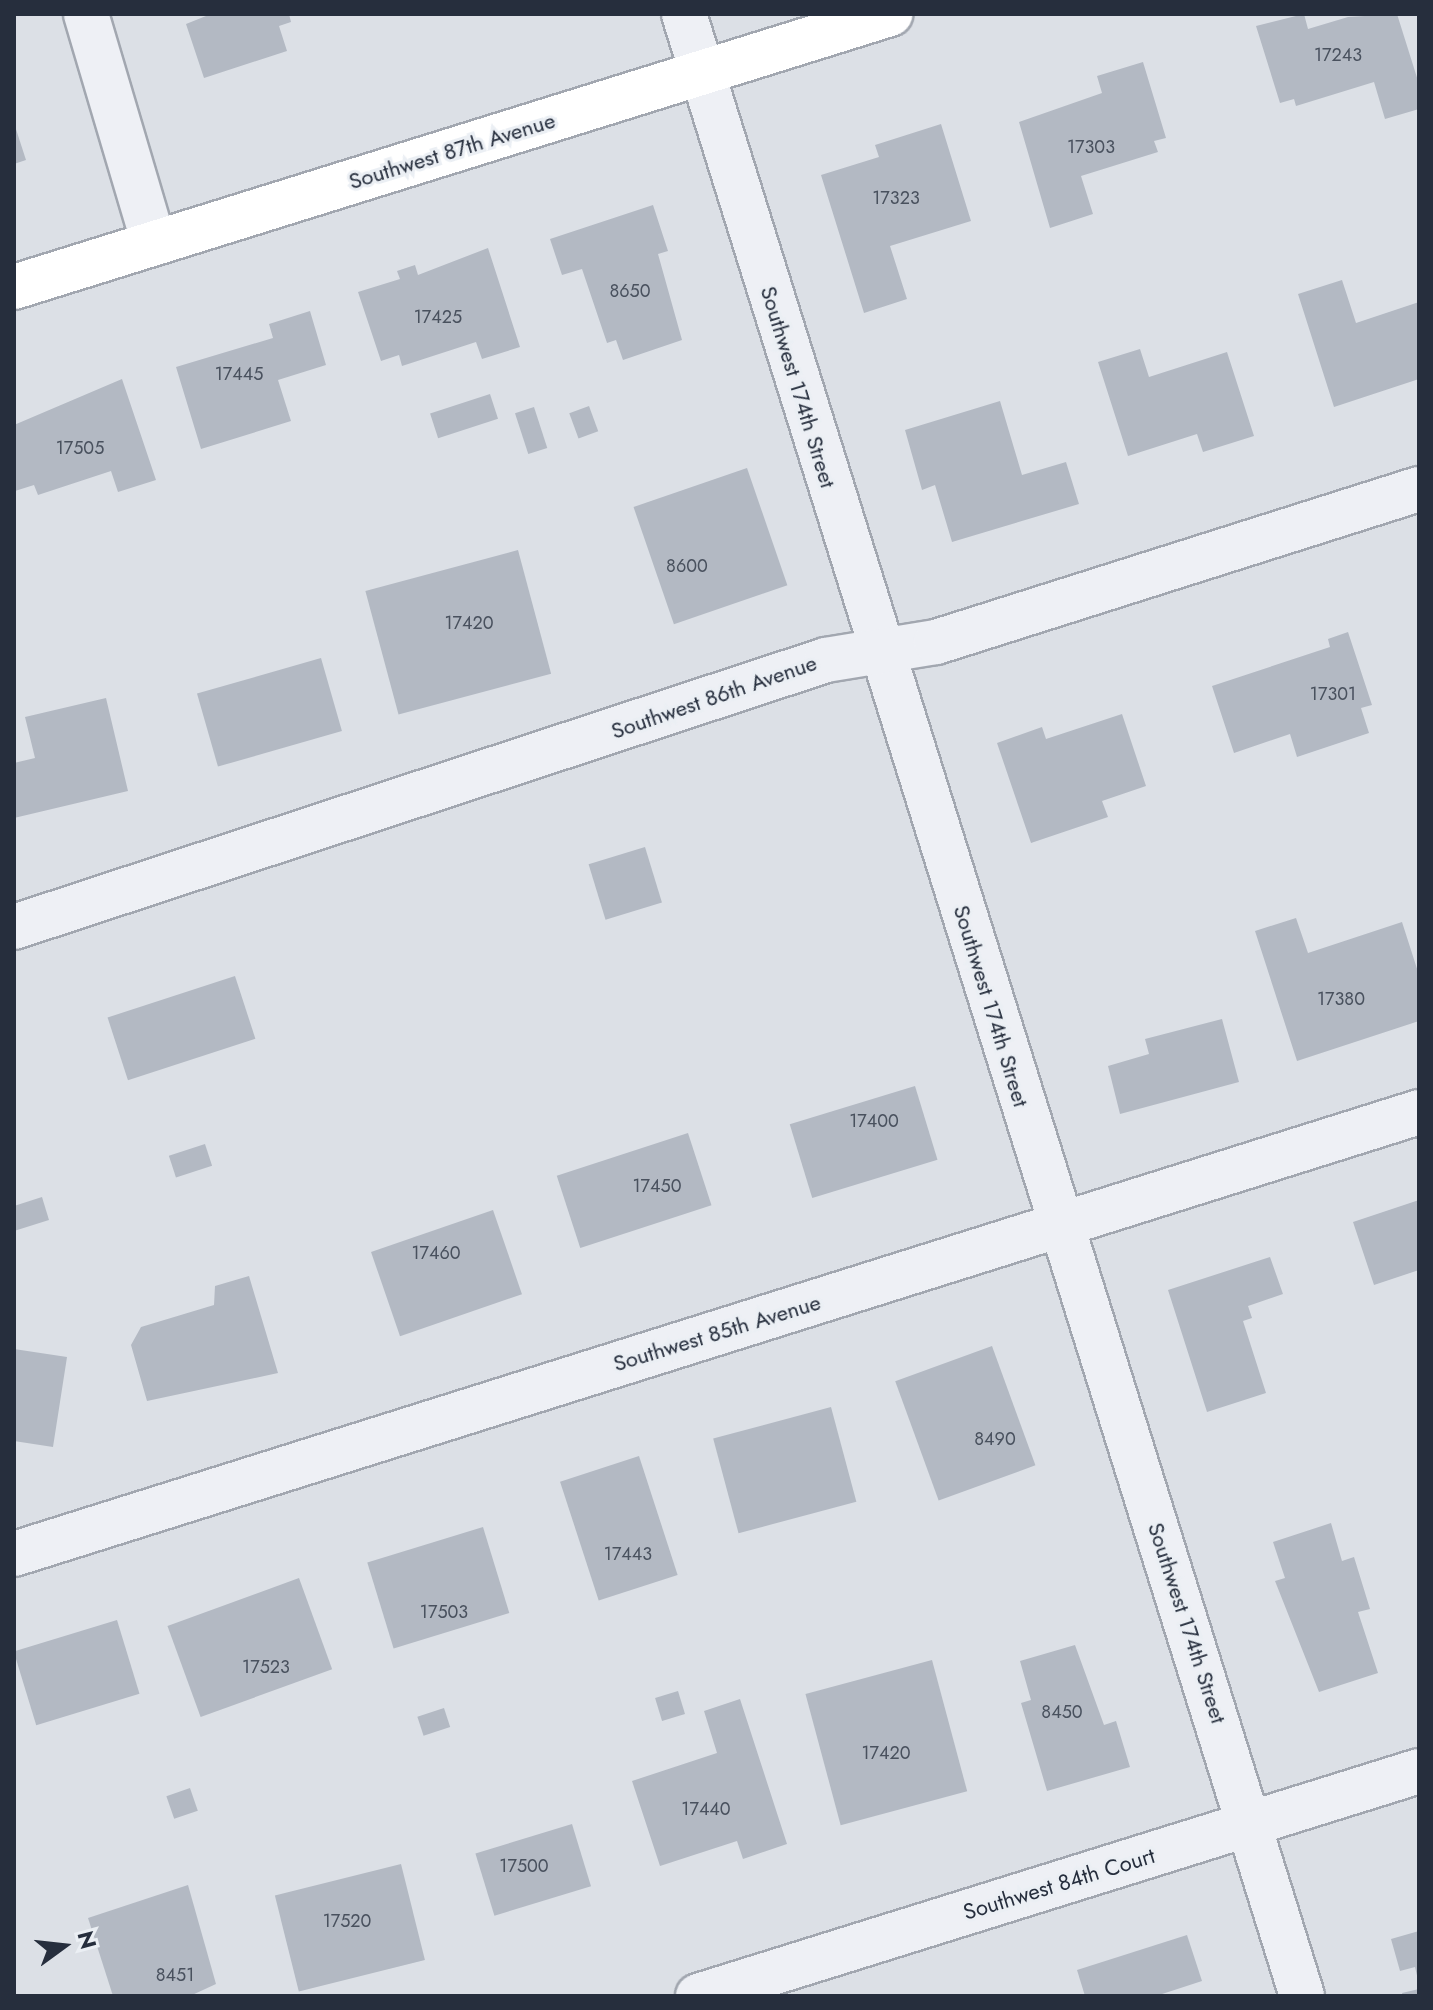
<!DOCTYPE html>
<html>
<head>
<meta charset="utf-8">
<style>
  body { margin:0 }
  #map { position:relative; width:1433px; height:2010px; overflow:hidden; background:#dce0e6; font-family:Jost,sans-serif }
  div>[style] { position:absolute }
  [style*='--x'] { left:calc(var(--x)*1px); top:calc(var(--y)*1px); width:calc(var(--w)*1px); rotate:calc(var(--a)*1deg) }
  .building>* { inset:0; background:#b3b9c3; transform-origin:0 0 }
  .roads { filter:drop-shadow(2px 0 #a2a7b0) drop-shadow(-2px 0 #a2a7b0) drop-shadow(0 2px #a2a7b0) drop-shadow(0 -2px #a2a7b0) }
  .street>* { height:44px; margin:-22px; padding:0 22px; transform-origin:22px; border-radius:22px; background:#eef0f5 }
  .secondary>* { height:44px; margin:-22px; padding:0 22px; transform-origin:22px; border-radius:22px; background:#fff }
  span { translate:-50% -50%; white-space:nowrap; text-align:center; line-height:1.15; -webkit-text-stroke:6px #ebeff4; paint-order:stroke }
  .number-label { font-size:18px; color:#49515e }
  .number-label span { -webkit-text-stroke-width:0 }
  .street-label { font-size:22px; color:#262e3d }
  .frame { position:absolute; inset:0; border:16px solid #262e3d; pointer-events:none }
  .north { position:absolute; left:24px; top:1906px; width:80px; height:80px; -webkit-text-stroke:6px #ebeff4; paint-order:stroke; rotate:75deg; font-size:22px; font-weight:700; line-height:32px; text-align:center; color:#262e3d }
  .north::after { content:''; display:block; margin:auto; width:28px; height:36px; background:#262e3d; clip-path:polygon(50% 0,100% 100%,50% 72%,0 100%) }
</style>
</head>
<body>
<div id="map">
  <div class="building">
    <div style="clip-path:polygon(211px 14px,289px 14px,291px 22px,279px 26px,287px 51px,204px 78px,186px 24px)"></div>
    <div style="clip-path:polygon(1304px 14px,1308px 29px,1348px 17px,1397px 14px,1419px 84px,1419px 109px,1385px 119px,1374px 82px,1296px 106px,1294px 99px,1280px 103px,1256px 26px)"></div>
    <div style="clip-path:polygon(1143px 62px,1166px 138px,1154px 141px,1158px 152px,1081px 176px,1093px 214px,1050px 228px,1019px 122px,1102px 93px,1097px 76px)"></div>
    <div style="clip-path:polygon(14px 123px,26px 160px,14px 164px)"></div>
    <div style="clip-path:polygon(941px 124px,971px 221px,890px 246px,907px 299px,864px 313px,821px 175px,879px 157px,875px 145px)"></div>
    <div style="clip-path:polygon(653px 205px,668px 251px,658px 254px,682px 340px,623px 360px,616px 340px,607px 343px,582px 269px,562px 275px,550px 239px)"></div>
    <div style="clip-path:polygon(488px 248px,520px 347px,482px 359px,476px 342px,402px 366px,399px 355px,381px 361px,358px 292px,400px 279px,397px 271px,415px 265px,418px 275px)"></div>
    <div style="clip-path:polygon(1342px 280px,1356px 323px,1419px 302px,1419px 379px,1334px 407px,1298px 294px)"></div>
    <div style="clip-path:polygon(310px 311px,326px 365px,278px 380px,291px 421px,201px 449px,176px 367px,273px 338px,269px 324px)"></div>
    <div style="clip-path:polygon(1140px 349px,1149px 377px,1227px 352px,1254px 436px,1203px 452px,1197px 434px,1128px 456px,1098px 362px)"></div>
    <div style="clip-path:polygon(122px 379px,156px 480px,118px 492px,111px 471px,38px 495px,34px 485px,15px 491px,14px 425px)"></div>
    <div style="left:490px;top:394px;width:26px;height:63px;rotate:72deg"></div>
    <div style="clip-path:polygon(1000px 401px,1022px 475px,1066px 462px,1079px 504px,952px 542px,935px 485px,922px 490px,905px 430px)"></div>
    <div style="left:589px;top:406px;width:27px;height:21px;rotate:70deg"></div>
    <div style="left:534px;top:407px;width:43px;height:20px;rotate:72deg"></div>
    <div style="left:747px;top:468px;width:124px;height:120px;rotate:71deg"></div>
    <div style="left:518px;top:550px;width:128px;height:158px;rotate:75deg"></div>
    <div style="clip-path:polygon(1348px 632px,1372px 705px,1361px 708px,1369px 733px,1297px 757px,1290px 734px,1234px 753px,1212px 686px,1330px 647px,1328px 639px)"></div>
    <div style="left:321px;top:658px;width:76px;height:129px;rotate:74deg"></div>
    <div style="clip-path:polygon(106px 698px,128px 791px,14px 818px,14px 763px,35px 758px,25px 717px)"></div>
    <div style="clip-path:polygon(1122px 714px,1146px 786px,1102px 801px,1108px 817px,1031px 843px,997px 743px,1042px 727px,1046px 739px)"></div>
    <div style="left:645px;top:847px;width:58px;height:59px;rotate:73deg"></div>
    <div style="clip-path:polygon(1296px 918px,1308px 953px,1402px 922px,1419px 975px,1419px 1021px,1297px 1061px,1255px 931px)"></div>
    <div style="left:235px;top:976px;width:66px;height:134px;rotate:72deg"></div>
    <div style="clip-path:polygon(1222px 1019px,1239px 1082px,1120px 1114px,1108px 1066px,1149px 1054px,1145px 1039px)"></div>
    <div style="left:915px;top:1086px;width:77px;height:131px;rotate:73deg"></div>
    <div style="left:688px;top:1133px;width:76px;height:138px;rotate:72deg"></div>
    <div style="left:205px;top:1144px;width:23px;height:38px;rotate:72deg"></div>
    <div style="clip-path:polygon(42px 1197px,49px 1220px,14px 1231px,14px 1206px)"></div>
    <div style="clip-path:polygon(1419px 1200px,1419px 1270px,1374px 1285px,1353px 1222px)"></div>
    <div style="left:493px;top:1210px;width:89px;height:129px;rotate:71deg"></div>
    <div style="clip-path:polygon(1270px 1257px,1283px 1294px,1248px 1306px,1252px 1318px,1243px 1321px,1266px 1393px,1207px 1412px,1168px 1290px)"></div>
    <div style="clip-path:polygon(249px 1276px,278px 1373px,147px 1401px,131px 1345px,141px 1327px,214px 1305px,215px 1286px)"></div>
    <div style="left:992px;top:1346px;width:127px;height:103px;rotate:70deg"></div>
    <div style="clip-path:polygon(14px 1349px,67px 1357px,53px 1447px,14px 1441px)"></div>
    <div style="left:831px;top:1407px;width:98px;height:122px;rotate:75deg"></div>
    <div style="left:639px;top:1456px;width:125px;height:83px;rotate:72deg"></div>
    <div style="clip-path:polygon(1331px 1523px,1342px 1561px,1354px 1557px,1370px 1609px,1358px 1612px,1378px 1673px,1319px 1692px,1275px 1581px,1285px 1578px,1273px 1542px)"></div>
    <div style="left:483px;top:1527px;width:90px;height:121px;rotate:73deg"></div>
    <div style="left:299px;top:1578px;width:97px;height:140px;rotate:70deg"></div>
    <div style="left:117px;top:1620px;width:77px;height:108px;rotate:73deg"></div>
    <div style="clip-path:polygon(1075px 1645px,1104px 1725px,1116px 1721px,1130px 1767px,1047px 1791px,1021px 1703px,1031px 1700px,1020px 1661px)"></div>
    <div style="left:932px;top:1660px;width:136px;height:131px;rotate:75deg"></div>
    <div style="left:678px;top:1691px;width:24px;height:24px;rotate:73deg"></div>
    <div style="clip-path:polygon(740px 1699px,787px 1844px,743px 1859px,737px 1841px,660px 1866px,632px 1781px,717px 1753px,704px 1711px)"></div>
    <div style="left:444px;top:1708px;width:20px;height:28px;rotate:72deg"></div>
    <div style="left:190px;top:1788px;width:24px;height:25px;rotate:71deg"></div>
    <div style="left:572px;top:1824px;width:65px;height:101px;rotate:73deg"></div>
    <div style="left:401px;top:1864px;width:99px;height:130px;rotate:76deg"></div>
    <div style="clip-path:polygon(188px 1885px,216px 1984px,190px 1996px,113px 1996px,88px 1918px)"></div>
    <div style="clip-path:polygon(1419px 1931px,1419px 1980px,1418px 1980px,1415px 1967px,1400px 1971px,1391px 1939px)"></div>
    <div style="clip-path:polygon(1187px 1935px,1202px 1981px,1156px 1996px,1085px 1996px,1077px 1970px)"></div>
    <div style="clip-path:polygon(1419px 1989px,1419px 1996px,1403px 1996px,1402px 1993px)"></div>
  </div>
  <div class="roads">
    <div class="street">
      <div style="--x:86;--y:14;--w:239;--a:73.5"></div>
      <div style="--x:684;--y:14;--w:2076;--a:72.68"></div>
      <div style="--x:14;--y:927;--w:855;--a:-18.2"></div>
      <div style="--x:826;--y:660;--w:111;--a:-9.3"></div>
      <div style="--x:936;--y:642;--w:507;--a:-17.58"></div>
      <div style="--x:14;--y:1554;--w:1473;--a:-17.46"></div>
      <div style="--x:698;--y:1996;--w:755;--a:-17.33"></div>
    </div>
    <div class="secondary">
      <div style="--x:14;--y:287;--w:918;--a:-17.31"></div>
    </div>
  </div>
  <div class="number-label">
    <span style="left:1338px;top:55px">17243</span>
    <span style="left:1091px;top:147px">17303</span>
    <span style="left:896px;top:198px">17323</span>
    <span style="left:630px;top:291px">8650</span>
    <span style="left:438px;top:317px">17425</span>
    <span style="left:239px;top:374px">17445</span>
    <span style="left:80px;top:448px">17505</span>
    <span style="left:687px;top:566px">8600</span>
    <span style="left:469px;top:623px">17420</span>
    <span style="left:1333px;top:694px">17301</span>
    <span style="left:1341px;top:999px">17380</span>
    <span style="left:874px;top:1121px">17400</span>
    <span style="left:657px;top:1186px">17450</span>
    <span style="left:436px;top:1253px">17460</span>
    <span style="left:995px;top:1439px">8490</span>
    <span style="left:628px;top:1554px">17443</span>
    <span style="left:444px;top:1612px">17503</span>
    <span style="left:266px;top:1667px">17523</span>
    <span style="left:1062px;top:1712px">8450</span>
    <span style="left:886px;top:1753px">17420</span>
    <span style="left:706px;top:1809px">17440</span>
    <span style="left:524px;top:1866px">17500</span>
    <span style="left:347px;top:1921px">17520</span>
    <span style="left:175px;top:1975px">8451</span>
  </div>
  <div class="street-label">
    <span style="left:452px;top:151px;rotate:-17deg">Southwest 87th Avenue</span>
    <span style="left:798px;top:387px;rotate:73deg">Southwest 174th Street</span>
    <span style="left:714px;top:697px;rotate:-19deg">Southwest 86th Avenue</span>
    <span style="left:991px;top:1006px;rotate:73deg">Southwest 174th Street</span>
    <span style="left:717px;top:1333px;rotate:-17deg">Southwest 85th Avenue</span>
    <span style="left:1187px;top:1623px;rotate:72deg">Southwest 174th Street</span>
    <span style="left:1059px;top:1884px;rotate:-17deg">Southwest 84th Court</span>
  </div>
  <div class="frame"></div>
  <div class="north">N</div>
</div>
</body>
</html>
